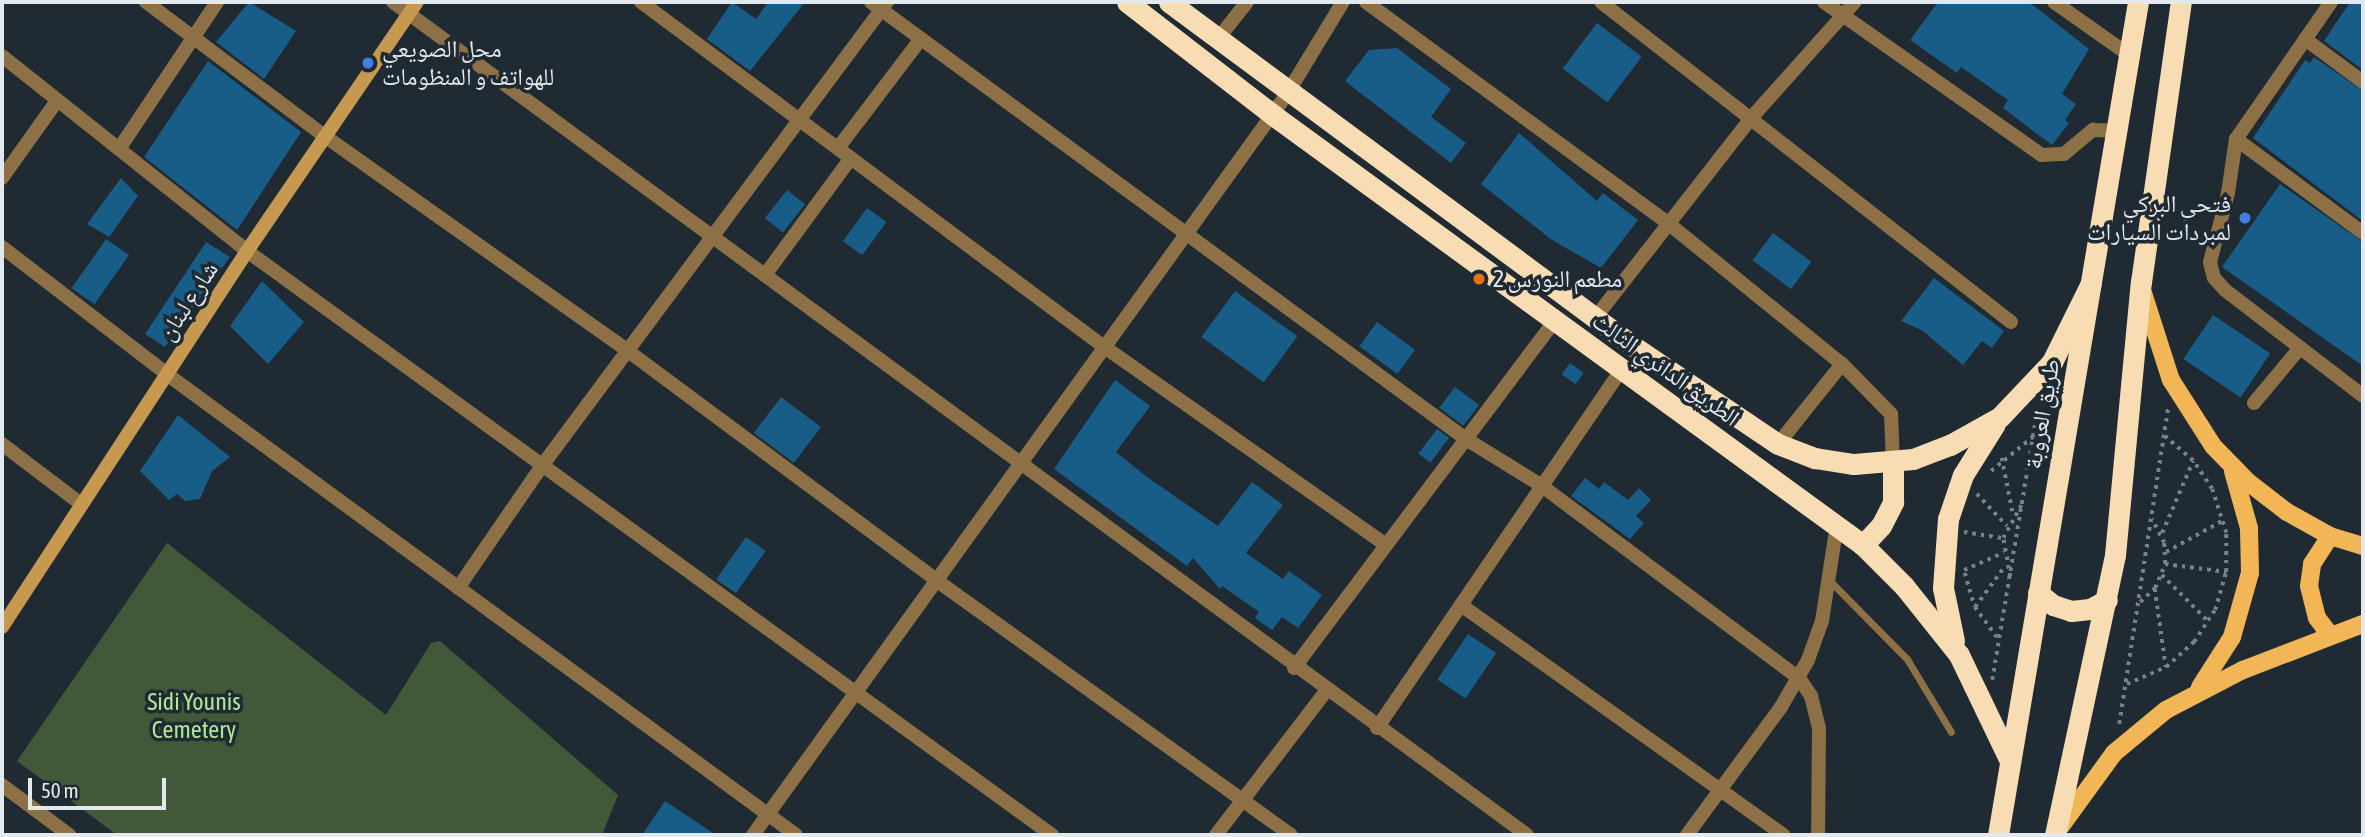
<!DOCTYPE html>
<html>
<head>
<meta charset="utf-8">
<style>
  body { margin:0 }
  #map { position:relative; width:2365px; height:837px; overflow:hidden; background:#202a32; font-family:"Asap Condensed","Noto Naskh Arabic",sans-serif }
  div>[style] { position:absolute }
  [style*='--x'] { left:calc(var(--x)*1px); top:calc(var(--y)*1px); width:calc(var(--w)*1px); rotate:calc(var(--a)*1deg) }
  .green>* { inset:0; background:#425939 }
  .building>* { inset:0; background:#175d87; transform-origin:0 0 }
  .path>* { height:3.5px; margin-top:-1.75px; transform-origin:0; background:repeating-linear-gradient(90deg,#798288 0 3.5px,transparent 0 8.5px) }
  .lane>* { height:7px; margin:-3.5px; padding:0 3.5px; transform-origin:3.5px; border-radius:3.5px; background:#8d7045 }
  .street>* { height:14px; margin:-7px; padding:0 7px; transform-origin:7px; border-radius:7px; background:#8d7045 }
  .secondary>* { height:14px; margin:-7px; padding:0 7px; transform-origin:7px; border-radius:7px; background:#c69850 }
  .primary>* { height:18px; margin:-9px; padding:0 9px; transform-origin:9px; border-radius:9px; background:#f2b656 }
  .highway>* { height:21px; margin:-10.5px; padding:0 10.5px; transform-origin:10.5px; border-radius:10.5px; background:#f8dcb3 }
  .dots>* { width:19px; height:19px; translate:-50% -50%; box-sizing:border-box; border:4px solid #202a32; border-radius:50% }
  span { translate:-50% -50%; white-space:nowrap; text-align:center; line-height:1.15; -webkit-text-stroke:7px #202a32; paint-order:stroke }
  .poi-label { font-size:24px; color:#e2e9ee }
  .left { translate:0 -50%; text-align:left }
  .right { translate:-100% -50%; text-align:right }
  .street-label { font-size:24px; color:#e2e9ee }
  .park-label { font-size:24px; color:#ade896 }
  .frame { position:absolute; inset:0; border:4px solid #e2e9ee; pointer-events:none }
  .scale { position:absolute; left:28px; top:778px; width:138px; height:32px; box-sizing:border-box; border:4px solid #e2e9ee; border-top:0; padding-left:9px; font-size:21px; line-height:24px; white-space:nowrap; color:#e2e9ee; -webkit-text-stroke:5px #202a32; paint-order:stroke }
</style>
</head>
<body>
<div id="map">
  <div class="green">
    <div style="clip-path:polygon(167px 543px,386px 715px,431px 643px,440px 641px,618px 795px,602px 835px,117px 835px,17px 761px)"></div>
  </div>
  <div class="building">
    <div style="clip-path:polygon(249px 2px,296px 31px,264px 79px,216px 42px)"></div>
    <div style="clip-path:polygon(732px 2px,756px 19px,768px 2px,805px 2px,750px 71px,707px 39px)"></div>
    <div style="clip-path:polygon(1938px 2px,2029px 2px,2089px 49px,2062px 94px,2076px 104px,2065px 120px,2069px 123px,2052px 145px,2003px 108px,2008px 100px,1961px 67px,1957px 73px,1910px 40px)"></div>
    <div style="clip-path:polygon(2350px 2px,2363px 2px,2363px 70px,2324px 41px)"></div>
    <div style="left:1597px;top:23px;width:56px;height:57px;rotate:37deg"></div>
    <div style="clip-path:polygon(1397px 48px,1451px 89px,1431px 117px,1466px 143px,1451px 163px,1345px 81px,1369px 50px)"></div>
    <div style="clip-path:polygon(2314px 57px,2363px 91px,2363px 221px,2253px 138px,2305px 60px,2310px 63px)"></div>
    <div style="clip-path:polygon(208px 61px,301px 132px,237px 230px,144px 157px)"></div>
    <div style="clip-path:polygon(1519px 133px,1597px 201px,1603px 193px,1638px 220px,1601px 268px,1552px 240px,1481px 184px)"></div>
    <div style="clip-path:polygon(121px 178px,138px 196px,109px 237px,87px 224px)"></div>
    <div style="clip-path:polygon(2280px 184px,2363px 242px,2363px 366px,2222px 267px)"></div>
    <div style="left:787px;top:190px;width:23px;height:36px;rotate:38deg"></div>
    <div style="left:867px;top:208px;width:24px;height:41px;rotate:36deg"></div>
    <div style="left:1773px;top:233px;width:48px;height:34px;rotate:37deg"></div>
    <div style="left:106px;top:239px;width:28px;height:60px;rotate:35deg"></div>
    <div style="clip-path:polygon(206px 242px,230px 257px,165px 347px,145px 334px)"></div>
    <div style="clip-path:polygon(1934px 278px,2004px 331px,1992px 348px,1982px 341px,1963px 365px,1923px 331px,1901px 321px)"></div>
    <div style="clip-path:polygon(262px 281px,304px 322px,268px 364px,230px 326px)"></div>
    <div style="left:1235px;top:291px;width:77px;height:57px;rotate:36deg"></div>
    <div style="left:2213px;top:315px;width:69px;height:53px;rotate:34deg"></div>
    <div style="left:1377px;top:322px;width:47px;height:30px;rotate:36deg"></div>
    <div style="left:1570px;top:363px;width:17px;height:14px;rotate:36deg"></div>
    <div style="clip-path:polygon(1115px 380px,1150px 406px,1116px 452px,1147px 477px,1218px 526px,1252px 482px,1283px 505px,1246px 553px,1283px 579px,1289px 571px,1322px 595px,1298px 628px,1282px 617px,1272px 630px,1255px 618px,1259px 612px,1222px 586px,1220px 589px,1193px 558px,1187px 566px,1054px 469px)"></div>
    <div style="left:1455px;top:387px;width:30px;height:26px;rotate:37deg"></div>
    <div style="left:781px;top:397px;width:50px;height:45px;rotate:37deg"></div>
    <div style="clip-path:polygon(178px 415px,230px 457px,212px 471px,200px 499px,185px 501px,177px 494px,169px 500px,140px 471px)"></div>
    <div style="left:1437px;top:429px;width:15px;height:31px;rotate:37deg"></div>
    <div style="clip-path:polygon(1585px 478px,1599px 489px,1604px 482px,1628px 500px,1639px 488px,1651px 500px,1636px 516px,1644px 523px,1630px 539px,1571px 496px)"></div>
    <div style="left:746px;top:537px;width:24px;height:52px;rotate:35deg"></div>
    <div style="left:1468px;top:634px;width:34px;height:55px;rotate:34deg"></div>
    <div style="clip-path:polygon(665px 801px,716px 835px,642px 835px)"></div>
  </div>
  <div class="path">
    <div style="--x:2002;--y:458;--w:57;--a:78.9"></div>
    <div style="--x:1991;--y:471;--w:57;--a:-39.3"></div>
    <div style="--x:1977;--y:494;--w:44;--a:46.8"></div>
    <div style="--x:1964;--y:532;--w:39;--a:9"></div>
    <div style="--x:2162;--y:533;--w:78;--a:-66.7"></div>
    <div style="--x:2166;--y:552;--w:66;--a:-28.9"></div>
    <div style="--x:2165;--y:564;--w:62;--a:7.5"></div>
    <div style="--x:1964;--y:570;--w:43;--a:-23.6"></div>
    <div style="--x:1965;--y:573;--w:35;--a:74"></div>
    <div style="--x:1975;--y:607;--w:41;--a:54"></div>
    <div style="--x:2162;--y:575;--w:66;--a:45"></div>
    <div style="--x:2010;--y:577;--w:40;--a:-100"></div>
    <div style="--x:2003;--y:538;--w:38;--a:-61"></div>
    <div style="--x:2155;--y:589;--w:79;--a:82"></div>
    <div style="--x:2140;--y:602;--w:21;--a:-43"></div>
    <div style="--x:2155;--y:588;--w:26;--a:-67"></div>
    <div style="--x:2165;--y:564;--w:21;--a:-93"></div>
    <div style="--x:2164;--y:543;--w:27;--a:-117"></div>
    <div style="--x:1975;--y:607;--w:51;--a:-53.8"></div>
    <div style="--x:1992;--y:680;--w:280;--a:-80.5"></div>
    <div style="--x:2127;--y:684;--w:43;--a:-23.6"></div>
    <div style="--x:2166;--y:667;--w:38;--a:-42"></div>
    <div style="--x:2194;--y:642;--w:38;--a:-57"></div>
    <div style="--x:2215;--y:610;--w:40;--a:-74"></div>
    <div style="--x:2226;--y:572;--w:39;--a:-90"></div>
    <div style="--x:2226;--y:533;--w:46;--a:-107.7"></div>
    <div style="--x:2212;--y:489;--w:34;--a:-124"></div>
    <div style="--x:2193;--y:461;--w:38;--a:-139"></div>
    <div style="--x:2119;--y:724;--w:321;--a:-81.2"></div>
  </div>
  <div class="lane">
    <div style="--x:1830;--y:581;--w:110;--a:45.4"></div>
    <div style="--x:1907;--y:659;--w:85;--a:58.9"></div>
  </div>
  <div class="street">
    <div style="--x:146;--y:2;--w:225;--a:36.9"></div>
    <div style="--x:326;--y:137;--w:370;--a:35.3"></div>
    <div style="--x:628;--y:351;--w:384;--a:36.6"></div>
    <div style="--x:936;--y:580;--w:437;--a:35.7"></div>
    <div style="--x:393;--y:2;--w:1407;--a:36.3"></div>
    <div style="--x:641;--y:2;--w:576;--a:36.67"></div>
    <div style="--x:1103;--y:346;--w:346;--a:35.1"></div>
    <div style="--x:871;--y:2;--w:738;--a:36.3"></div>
    <div style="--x:1466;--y:439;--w:89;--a:31.7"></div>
    <div style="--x:1542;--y:486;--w:321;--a:36.8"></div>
    <div style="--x:1799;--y:678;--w:22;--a:56"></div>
    <div style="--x:1811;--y:696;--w:34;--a:76"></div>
    <div style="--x:1819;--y:729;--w:106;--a:90.5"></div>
    <div style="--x:1366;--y:2;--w:376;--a:36.2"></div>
    <div style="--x:1669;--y:224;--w:223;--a:39"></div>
    <div style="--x:1842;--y:364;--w:70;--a:45.6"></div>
    <div style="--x:1891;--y:414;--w:49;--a:87.7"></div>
    <div style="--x:1601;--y:2;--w:520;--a:37.97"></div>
    <div style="--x:1824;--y:2;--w:266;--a:35.1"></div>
    <div style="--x:2042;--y:155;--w:22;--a:-3"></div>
    <div style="--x:2064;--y:154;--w:38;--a:-40"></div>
    <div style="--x:2093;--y:130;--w:23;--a:2"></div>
    <div style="--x:2054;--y:2;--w:92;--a:35.2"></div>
    <div style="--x:2331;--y:2;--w:167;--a:124.7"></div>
    <div style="--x:2236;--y:139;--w:55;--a:98.4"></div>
    <div style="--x:2228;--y:193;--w:71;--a:104.6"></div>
    <div style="--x:2210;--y:262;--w:16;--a:76"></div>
    <div style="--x:2214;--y:278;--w:16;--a:47"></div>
    <div style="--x:2225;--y:290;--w:174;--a:37.5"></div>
    <div style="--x:2305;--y:39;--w:72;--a:36.6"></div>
    <div style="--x:1217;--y:40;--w:48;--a:-51.7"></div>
    <div style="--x:2;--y:56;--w:313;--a:38.5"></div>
    <div style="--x:247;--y:251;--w:995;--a:35.96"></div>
    <div style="--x:2236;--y:139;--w:158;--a:36.5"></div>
    <div style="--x:838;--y:148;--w:136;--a:-52.8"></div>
    <div style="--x:119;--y:149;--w:177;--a:-56.3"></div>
    <div style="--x:2;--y:178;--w:95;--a:-54.5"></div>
    <div style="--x:2;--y:247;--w:210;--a:37.6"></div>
    <div style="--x:168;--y:375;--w:778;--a:36.22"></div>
    <div style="--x:765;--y:275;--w:145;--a:-53.7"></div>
    <div style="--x:1595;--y:318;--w:255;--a:-52"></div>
    <div style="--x:1752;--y:117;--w:154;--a:-48.2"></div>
    <div style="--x:2254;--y:403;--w:70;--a:-50.2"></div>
    <div style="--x:2;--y:444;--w:99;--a:37.2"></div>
    <div style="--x:1778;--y:444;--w:102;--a:-51.3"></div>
    <div style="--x:458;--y:588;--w:152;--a:-55.5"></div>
    <div style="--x:544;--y:463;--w:575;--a:-53.35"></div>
    <div style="--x:1461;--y:605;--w:396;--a:35.5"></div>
    <div style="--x:1294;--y:668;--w:435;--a:-53.1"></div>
    <div style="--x:1377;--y:728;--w:435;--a:-55.7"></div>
    <div style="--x:2;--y:785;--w:84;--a:36.7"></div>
    <div style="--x:753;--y:835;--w:913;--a:-54.22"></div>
    <div style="--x:1287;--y:94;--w:108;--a:-58.7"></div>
    <div style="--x:1216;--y:835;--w:181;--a:-52.6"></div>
    <div style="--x:1687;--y:835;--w:159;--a:-53.7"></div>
    <div style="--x:1781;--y:707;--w:54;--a:-60.1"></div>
    <div style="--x:1808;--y:660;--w:41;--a:-70.3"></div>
    <div style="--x:1822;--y:621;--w:98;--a:-81.2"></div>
  </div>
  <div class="secondary">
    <div style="--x:2;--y:627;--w:449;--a:-56.9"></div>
    <div style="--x:247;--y:251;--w:301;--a:-55.7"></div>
  </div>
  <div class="primary">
    <div style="--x:2143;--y:293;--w:91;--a:72.2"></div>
    <div style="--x:2171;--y:380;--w:78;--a:57.5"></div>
    <div style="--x:2213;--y:446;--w:50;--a:45.8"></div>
    <div style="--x:2248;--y:482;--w:49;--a:37.6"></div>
    <div style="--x:2287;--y:512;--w:49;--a:29.2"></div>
    <div style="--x:2330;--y:536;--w:34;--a:17"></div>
    <div style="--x:2330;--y:635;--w:21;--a:-127"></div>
    <div style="--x:2317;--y:618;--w:33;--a:-104"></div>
    <div style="--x:2309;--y:586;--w:22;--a:-82"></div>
    <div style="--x:2312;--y:564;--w:33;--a:-57"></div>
    <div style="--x:2200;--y:687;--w:59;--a:-57.4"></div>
    <div style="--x:2232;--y:637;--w:66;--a:-74.3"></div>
    <div style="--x:2250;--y:573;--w:45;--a:-91.3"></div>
    <div style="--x:2249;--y:528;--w:59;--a:-105.7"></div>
    <div style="--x:2061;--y:826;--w:90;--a:-54"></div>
    <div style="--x:2114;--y:753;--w:67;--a:-39.6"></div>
    <div style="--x:2166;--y:710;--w:87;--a:-27.5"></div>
    <div style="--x:2243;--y:670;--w:129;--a:-21"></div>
  </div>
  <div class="highway">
    <div style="--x:1127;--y:2;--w:185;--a:37.7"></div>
    <div style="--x:1273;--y:115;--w:730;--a:36.09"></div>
    <div style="--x:1863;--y:545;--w:58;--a:45"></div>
    <div style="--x:1904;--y:586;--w:88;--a:51.4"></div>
    <div style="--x:1959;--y:655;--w:118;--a:64.3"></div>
    <div style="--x:1169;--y:2;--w:586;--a:36.54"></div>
    <div style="--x:1640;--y:351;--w:166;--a:34"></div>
    <div style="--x:1778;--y:444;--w:40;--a:21"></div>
    <div style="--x:1815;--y:458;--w:39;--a:9"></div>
    <div style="--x:1854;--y:464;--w:59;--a:-4.8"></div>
    <div style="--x:1913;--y:459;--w:40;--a:-21"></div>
    <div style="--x:1950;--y:445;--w:57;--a:-29.2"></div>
    <div style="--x:2000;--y:417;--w:76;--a:-46.6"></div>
    <div style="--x:2052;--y:362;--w:88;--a:-63.7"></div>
    <div style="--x:1863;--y:545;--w:26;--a:-47"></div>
    <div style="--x:1881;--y:526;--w:27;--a:-63"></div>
    <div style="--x:1893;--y:502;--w:39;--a:-90"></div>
    <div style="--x:2038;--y:593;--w:19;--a:39"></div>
    <div style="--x:2053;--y:605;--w:19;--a:18"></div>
    <div style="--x:2071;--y:611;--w:19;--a:-6"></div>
    <div style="--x:2090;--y:609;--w:19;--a:-28"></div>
    <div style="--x:1954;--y:641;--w:54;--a:-101.7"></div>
    <div style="--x:1943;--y:588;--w:69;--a:-85.9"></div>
    <div style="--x:1948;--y:519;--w:46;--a:-71.2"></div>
    <div style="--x:1963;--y:475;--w:60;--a:-57.9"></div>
    <div style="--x:1998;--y:835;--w:845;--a:-80.46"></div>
    <div style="--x:2055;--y:835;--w:286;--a:-77.9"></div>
    <div style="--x:2115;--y:555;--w:274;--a:-84.6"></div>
    <div style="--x:2141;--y:282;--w:283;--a:-81.9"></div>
  </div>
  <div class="dots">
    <div style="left:368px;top:63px;background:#3f7fe0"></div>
    <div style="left:2245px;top:218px;background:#3f7fe0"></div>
    <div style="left:1479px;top:279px;background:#e8710a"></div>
  </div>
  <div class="poi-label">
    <span class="left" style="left:382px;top:63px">محل الصويعي<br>للهواتف و المنظومات</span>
    <span class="right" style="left:2231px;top:218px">فتحي البركي<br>لمبردات السيارات</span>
    <span class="left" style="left:1493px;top:279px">مطعم النورس 2</span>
  </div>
  <div class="street-label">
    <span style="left:188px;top:301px;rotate:-57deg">شارع لبنان</span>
    <span style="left:1666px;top:369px;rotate:36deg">الطريق الدائري الثالث</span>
    <span style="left:2042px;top:414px;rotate:-80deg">طريق العروبة</span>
  </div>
  <div class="park-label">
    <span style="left:194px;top:716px">Sidi Younis<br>Cemetery</span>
  </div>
  <div class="frame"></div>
  <div class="scale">50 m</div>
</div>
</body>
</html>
